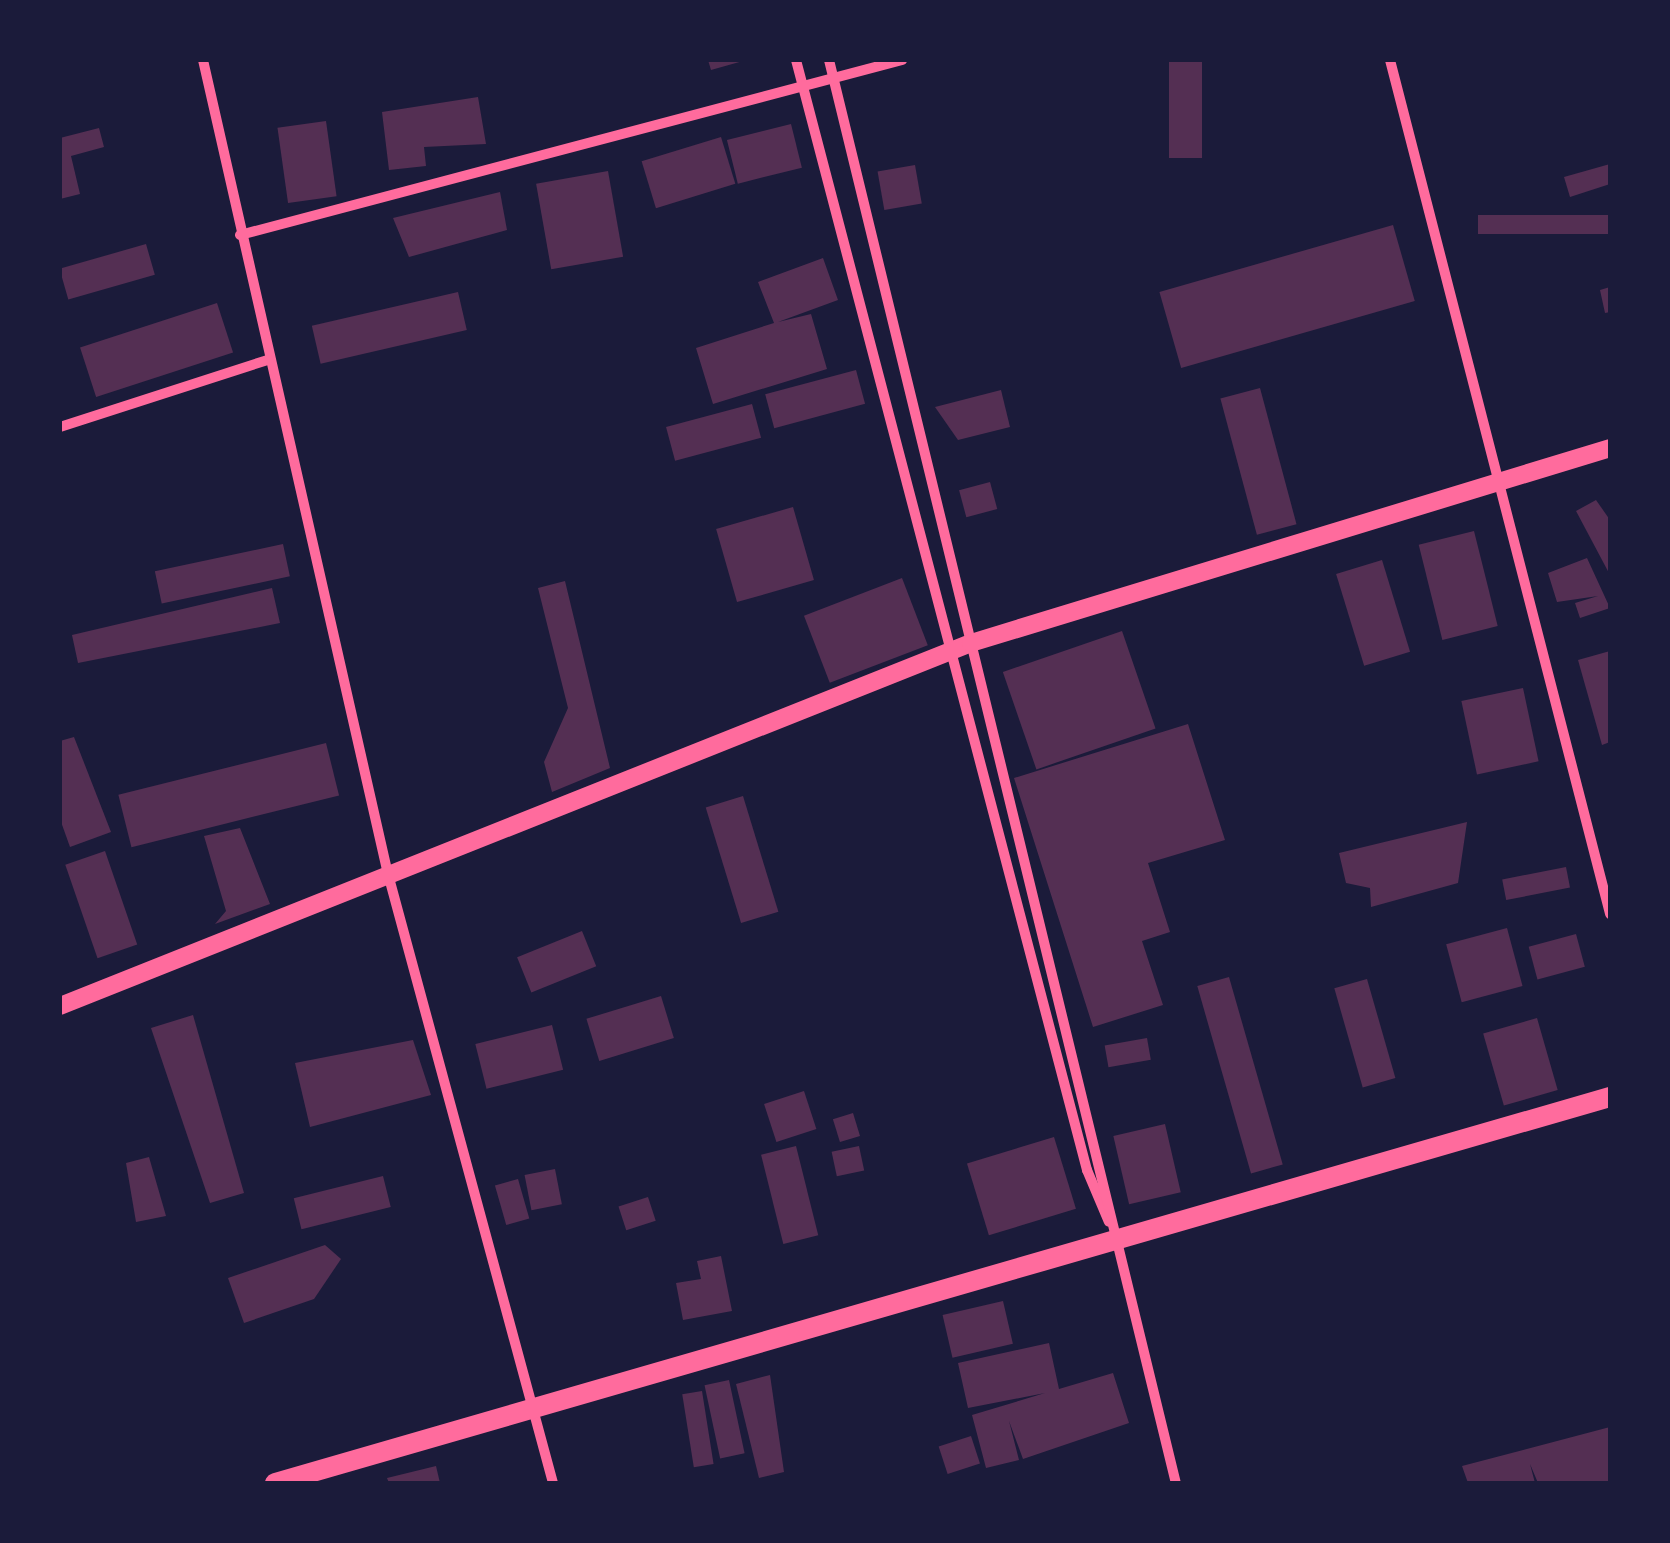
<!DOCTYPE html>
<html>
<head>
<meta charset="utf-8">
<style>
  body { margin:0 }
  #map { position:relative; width:1670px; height:1543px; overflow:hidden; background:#1b1b3a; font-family:Jost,sans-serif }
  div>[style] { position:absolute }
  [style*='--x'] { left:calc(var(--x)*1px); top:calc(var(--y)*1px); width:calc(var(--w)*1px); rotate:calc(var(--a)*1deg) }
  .building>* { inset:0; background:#542f53; transform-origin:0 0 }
  .minor>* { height:10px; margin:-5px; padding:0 5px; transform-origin:5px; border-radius:5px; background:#ff6b9d }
  .tertiary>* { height:18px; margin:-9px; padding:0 9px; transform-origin:9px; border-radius:9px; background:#ff6b9d }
  .secondary>* { height:20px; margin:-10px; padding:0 10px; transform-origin:10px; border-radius:10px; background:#ff6b9d }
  span { translate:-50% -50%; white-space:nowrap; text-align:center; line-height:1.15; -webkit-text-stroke:8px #1b1b3a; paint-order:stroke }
  .frame { position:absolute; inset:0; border:62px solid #1b1b3a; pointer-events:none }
</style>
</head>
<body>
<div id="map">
  <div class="building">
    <div style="clip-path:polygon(708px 60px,743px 60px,743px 61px,711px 70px)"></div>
    <div style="left:1169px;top:60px;width:33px;height:98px"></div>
    <div style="clip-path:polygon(478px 97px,486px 144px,424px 147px,426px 166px,389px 170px,382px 112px)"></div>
    <div style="left:326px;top:121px;width:76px;height:49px;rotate:82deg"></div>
    <div style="left:791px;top:124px;width:45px;height:66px;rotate:76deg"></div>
    <div style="clip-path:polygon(99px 128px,104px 147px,71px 156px,80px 194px,60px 199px,60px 138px)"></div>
    <div style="left:721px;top:137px;width:49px;height:83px;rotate:73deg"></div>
    <div style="clip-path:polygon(1610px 164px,1610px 184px,1570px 197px,1564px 177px)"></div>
    <div style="left:915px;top:165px;width:39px;height:38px;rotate:80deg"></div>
    <div style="left:608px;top:171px;width:87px;height:73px;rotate:80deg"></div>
    <div style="clip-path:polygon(500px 192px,507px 230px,409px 257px,393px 218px)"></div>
    <div style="left:1610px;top:215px;width:19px;height:132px;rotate:90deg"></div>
    <div style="left:1393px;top:225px;width:79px;height:243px;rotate:74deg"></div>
    <div style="left:146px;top:244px;width:32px;height:90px;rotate:74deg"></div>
    <div style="clip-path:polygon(823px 258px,838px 300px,778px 322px,811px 314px,827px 369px,713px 404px,696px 348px,774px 323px,758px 282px)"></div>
    <div style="clip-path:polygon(1610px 287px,1610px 312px,1605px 313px,1600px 290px)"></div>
    <div style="left:458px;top:292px;width:39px;height:150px;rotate:77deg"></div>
    <div style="left:217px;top:303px;width:52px;height:144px;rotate:72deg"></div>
    <div style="left:856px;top:370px;width:35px;height:94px;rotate:75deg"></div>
    <div style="left:1260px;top:388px;width:141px;height:41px;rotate:75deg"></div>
    <div style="clip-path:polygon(1001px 390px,1010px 427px,958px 440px,935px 407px)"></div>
    <div style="left:752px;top:404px;width:35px;height:89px;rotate:75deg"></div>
    <div style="left:990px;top:482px;width:28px;height:32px;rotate:75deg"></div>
    <div style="clip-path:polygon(1596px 500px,1610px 520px,1610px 575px,1576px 511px)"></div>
    <div style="left:793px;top:507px;width:76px;height:80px;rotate:74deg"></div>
    <div style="left:1474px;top:531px;width:98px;height:57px;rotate:76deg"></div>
    <div style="left:283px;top:544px;width:33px;height:131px;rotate:78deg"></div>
    <div style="clip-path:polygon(1587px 558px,1610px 608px,1580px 618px,1575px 603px,1598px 596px,1557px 602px,1548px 573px)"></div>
    <div style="left:1382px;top:560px;width:96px;height:48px;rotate:73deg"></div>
    <div style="left:902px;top:578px;width:72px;height:105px;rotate:69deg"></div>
    <div style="clip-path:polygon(565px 581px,610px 768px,552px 792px,544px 762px,568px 708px,538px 588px)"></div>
    <div style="clip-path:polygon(272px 588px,280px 623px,78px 663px,72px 635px)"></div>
    <div style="left:1122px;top:631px;width:103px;height:126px;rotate:71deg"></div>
    <div style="clip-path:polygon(1610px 651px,1610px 742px,1602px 745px,1578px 660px)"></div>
    <div style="left:1523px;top:688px;width:75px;height:63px;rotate:78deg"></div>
    <div style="clip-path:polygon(1188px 724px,1225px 840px,1148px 863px,1170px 932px,1142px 941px,1163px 1005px,1093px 1027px,1014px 778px)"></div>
    <div style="clip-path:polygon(74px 737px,111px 832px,70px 847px,60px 819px,60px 741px)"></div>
    <div style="left:326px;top:743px;width:54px;height:214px;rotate:76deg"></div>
    <div style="left:743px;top:796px;width:121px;height:39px;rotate:73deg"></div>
    <div style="clip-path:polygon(1467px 822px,1458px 883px,1371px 907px,1370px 888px,1346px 883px,1339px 853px)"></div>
    <div style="clip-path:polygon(240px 828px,270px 904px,215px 924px,226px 911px,204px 836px)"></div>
    <div style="left:105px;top:851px;width:99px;height:42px;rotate:71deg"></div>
    <div style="left:1566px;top:867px;width:21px;height:65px;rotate:79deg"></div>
    <div style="left:1507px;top:928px;width:60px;height:63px;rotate:75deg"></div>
    <div style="left:582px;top:931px;width:38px;height:70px;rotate:68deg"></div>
    <div style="left:1576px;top:934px;width:34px;height:49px;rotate:75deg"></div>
    <div style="left:1229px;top:977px;width:195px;height:33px;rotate:74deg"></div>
    <div style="left:1367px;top:979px;width:103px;height:34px;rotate:74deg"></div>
    <div style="left:661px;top:996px;width:44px;height:78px;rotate:73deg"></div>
    <div style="clip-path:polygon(193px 1015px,244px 1193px,210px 1203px,151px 1028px)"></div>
    <div style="left:1537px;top:1018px;width:75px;height:56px;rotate:74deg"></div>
    <div style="left:552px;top:1025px;width:46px;height:79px;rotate:76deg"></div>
    <div style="left:1147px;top:1038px;width:22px;height:43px;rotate:80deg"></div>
    <div style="clip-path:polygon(413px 1040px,431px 1095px,310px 1127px,295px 1063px)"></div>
    <div style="left:804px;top:1091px;width:40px;height:42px;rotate:72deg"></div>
    <div style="left:853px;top:1113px;width:24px;height:21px;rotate:73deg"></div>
    <div style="left:1165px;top:1124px;width:70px;height:53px;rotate:77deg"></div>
    <div style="left:1054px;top:1137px;width:75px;height:91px;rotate:73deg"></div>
    <div style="left:796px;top:1146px;width:92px;height:36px;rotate:76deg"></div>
    <div style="left:859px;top:1146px;width:25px;height:28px;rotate:78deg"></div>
    <div style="clip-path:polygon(149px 1157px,166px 1216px,136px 1222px,126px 1163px)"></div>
    <div style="left:555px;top:1169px;width:36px;height:31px;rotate:79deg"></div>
    <div style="left:383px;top:1176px;width:32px;height:92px;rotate:76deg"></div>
    <div style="left:518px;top:1179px;width:41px;height:24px;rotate:74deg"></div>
    <div style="left:648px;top:1197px;width:25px;height:31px;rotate:72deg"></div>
    <div style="clip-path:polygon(325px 1245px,341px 1259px,314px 1299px,244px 1323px,228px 1278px)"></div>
    <div style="clip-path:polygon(721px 1256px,732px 1311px,683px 1320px,676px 1283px,701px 1279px,697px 1261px)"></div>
    <div style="left:1003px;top:1301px;width:44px;height:62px;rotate:77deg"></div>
    <div style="clip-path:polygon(1049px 1343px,1059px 1389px,1113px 1373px,1129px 1423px,1023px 1459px,1009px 1421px,1019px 1460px,986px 1468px,972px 1415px,1045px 1393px,968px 1408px,958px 1363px)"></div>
    <div style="clip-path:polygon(770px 1375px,784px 1472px,759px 1478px,736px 1384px)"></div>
    <div style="left:729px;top:1380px;width:75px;height:25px;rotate:78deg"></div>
    <div style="left:702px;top:1391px;width:74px;height:20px;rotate:81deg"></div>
    <div style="clip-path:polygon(1610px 1427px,1610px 1483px,1538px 1483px,1530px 1464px,1535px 1483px,1468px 1483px,1462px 1466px)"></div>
    <div style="left:971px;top:1436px;width:29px;height:34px;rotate:72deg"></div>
    <div style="clip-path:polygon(436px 1466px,440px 1483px,389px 1483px,387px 1478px)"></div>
  </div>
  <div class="minor">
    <div style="--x:203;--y:60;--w:835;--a:77.2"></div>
    <div style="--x:388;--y:874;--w:631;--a:74.84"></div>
    <div style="--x:796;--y:60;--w:1148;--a:75.31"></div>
    <div style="--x:1087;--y:1170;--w:56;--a:67.1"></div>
    <div style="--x:829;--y:60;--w:1465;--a:76.3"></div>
    <div style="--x:1390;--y:60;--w:882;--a:75.55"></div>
    <div style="--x:240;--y:235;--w:685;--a:-14.81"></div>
    <div style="--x:60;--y:427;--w:219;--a:-17.9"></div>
  </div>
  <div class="tertiary">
    <div style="--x:60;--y:1006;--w:981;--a:-21.73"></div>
    <div style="--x:971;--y:643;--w:668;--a:-16.97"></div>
  </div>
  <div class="secondary">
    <div style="--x:275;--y:1483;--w:1390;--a:-16.13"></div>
  </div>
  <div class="frame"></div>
</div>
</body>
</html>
